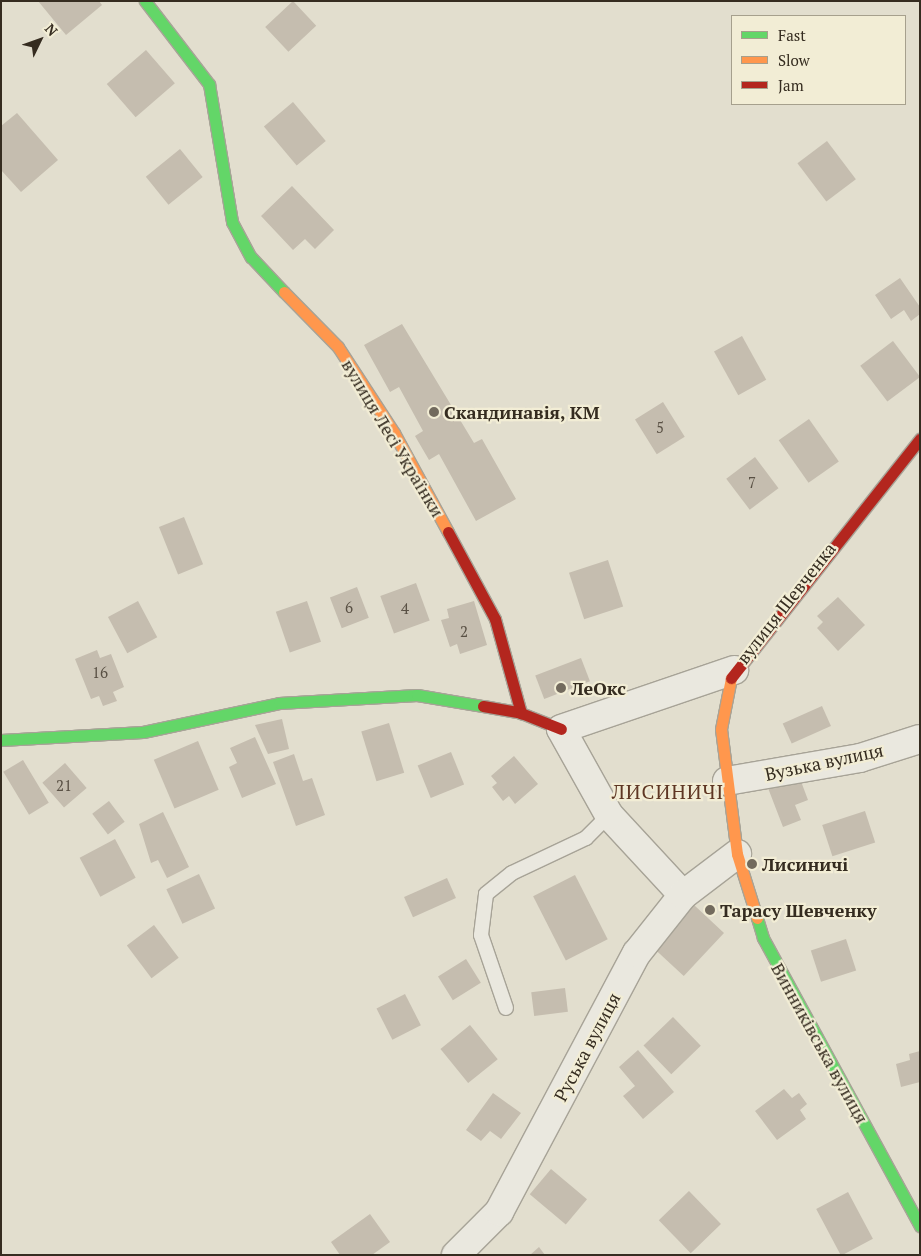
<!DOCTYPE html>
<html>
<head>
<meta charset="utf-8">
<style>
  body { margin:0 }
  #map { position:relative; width:921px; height:1256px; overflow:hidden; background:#e2dece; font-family:"PT Serif",serif }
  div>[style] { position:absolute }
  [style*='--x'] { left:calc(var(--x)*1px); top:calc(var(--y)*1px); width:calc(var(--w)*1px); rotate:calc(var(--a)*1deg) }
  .building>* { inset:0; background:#c5bdaf; transform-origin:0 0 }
  .roads { filter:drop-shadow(1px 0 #a7a397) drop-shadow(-1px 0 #a7a397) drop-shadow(0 1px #a7a397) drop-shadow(0 -1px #a7a397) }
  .lane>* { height:14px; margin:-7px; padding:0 7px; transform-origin:7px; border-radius:7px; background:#eae8df }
  .street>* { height:28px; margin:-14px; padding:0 14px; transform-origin:14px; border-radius:14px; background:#eae8df }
  .fast>* { height:11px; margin:-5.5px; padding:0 5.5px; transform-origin:5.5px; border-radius:5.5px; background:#63d668 }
  .slow>* { height:11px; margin:-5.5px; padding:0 5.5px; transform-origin:5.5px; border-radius:5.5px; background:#ff974d }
  .jam>* { height:11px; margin:-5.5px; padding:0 5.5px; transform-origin:5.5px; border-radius:5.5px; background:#b3261e }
  .dots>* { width:14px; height:14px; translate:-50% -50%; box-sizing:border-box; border:2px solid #f2edd5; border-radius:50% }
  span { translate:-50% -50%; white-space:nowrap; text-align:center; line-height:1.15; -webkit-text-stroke:4.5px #f2edd5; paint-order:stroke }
  .number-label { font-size:15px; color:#595044 }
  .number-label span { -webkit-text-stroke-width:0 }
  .poi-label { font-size:18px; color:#352c20; font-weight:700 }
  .left { translate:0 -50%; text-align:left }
  .street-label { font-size:18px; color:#352c20 }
  .quarter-label { font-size:20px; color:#5e3623; letter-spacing:1px }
  .frame { position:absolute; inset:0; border:2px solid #352c20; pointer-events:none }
  .legend { position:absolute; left:731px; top:15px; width:175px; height:90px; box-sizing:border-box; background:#f2edd5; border:1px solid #a6a08d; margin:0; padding:6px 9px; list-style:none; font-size:15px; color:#352c20 }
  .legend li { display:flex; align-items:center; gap:10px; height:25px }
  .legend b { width:25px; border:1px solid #a6a08d }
  .north { position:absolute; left:15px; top:15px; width:50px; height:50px; -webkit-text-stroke:4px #f2edd5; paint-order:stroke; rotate:48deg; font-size:14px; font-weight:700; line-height:20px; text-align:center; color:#352c20 }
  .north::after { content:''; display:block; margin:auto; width:18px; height:22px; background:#352c20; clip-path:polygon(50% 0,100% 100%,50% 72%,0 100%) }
</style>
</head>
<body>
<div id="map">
  <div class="building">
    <div style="clip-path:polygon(38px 1px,99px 1px,102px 5px,66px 35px)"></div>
    <div style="left:293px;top:1px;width:34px;height:38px;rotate:47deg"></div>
    <div style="left:146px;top:50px;width:44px;height:52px;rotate:49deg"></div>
    <div style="left:293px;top:102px;width:51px;height:38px;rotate:50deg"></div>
    <div style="clip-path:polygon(17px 113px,58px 160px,21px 192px,1px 170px,1px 126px)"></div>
    <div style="left:827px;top:141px;width:48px;height:37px;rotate:53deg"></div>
    <div style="left:180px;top:149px;width:36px;height:44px;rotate:51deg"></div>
    <div style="clip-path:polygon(292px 186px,334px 230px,315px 249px,305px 239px,293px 250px,261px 216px)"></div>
    <div style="clip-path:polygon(900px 278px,920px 307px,920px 314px,911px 321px,904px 310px,891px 319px,875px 295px)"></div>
    <div style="clip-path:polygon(402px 324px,474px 443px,482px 439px,516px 499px,476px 521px,439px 454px,429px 460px,415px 436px,423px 431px,399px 387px,390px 392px,364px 345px)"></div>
    <div style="left:742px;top:336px;width:50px;height:32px;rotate:61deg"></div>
    <div style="left:893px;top:341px;width:45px;height:41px;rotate:53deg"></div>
    <div style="left:663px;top:402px;width:41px;height:33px;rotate:58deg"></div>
    <div style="left:809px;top:419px;width:52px;height:37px;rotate:55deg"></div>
    <div style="left:755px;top:457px;width:39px;height:36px;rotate:53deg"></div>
    <div style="left:184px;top:517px;width:51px;height:27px;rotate:68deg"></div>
    <div style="left:608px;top:560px;width:49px;height:41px;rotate:72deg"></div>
    <div style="left:416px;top:583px;width:40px;height:38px;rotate:70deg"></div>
    <div style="left:357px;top:587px;width:33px;height:29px;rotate:69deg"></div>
    <div style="clip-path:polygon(838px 597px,865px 625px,838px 651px,817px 628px,823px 622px,817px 616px)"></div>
    <div style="left:138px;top:601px;width:41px;height:34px;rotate:62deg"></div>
    <div style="left:307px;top:601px;width:43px;height:33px;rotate:71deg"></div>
    <div style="clip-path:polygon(474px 601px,487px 645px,460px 654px,457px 644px,450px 647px,441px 620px,449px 618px,447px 609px)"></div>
    <div style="clip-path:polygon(97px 650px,100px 658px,111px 654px,124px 687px,113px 692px,117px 701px,103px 706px,99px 696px,91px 699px,75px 659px)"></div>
    <div style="left:581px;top:658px;width:25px;height:49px;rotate:69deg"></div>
    <div style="left:822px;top:706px;width:22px;height:43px;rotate:66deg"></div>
    <div style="clip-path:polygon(282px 719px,289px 749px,268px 754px,255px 725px)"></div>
    <div style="left:389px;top:723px;width:52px;height:29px;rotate:73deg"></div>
    <div style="clip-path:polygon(255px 737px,276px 784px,242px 798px,229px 767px,237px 763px,230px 748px)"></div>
    <div style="left:198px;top:741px;width:53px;height:48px;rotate:67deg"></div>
    <div style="left:451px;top:752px;width:35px;height:36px;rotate:68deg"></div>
    <div style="clip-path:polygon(294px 754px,303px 781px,312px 778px,325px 815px,296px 826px,273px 762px)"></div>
    <div style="clip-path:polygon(514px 756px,538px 784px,515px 804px,509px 796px,503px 801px,492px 787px,497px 783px,491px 776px)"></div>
    <div style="left:23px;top:760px;width:50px;height:23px;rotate:59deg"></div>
    <div style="left:65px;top:763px;width:33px;height:30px;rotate:49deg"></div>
    <div style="clip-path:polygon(799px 776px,808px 800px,795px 805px,801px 820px,783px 827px,768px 788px)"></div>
    <div style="left:109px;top:801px;width:26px;height:21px;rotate:53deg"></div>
    <div style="left:865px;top:811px;width:33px;height:45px;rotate:72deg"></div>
    <div style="clip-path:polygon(163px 812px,189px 867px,167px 878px,158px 860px,151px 863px,139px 824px)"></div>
    <div style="left:115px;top:839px;width:44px;height:40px;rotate:62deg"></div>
    <div style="left:199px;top:874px;width:38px;height:36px;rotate:65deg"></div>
    <div style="left:575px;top:875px;width:72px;height:47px;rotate:63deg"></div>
    <div style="left:447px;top:878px;width:22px;height:47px;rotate:66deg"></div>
    <div style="left:694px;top:905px;width:41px;height:59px;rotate:43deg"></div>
    <div style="left:154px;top:925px;width:41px;height:34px;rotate:53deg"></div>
    <div style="left:846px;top:939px;width:33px;height:37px;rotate:72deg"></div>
    <div style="left:466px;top:959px;width:28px;height:33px;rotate:58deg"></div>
    <div style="left:565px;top:988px;width:24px;height:34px;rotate:83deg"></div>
    <div style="left:405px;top:994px;width:35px;height:32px;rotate:63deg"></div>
    <div style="left:673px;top:1017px;width:40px;height:41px;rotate:46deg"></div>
    <div style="left:470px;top:1025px;width:44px;height:38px;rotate:51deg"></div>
    <div style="clip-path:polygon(638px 1050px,674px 1092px,643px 1119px,623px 1096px,635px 1086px,619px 1067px)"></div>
    <div style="clip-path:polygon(920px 1051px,920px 1082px,901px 1087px,896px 1064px,910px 1060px,909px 1054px)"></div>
    <div style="clip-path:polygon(784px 1089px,792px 1098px,799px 1093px,807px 1104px,800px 1110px,806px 1119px,777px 1140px,755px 1111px)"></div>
    <div style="clip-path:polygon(493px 1093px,521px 1113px,501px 1139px,490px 1131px,481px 1141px,466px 1130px)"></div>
    <div style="left:551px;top:1169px;width:47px;height:33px;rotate:40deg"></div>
    <div style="left:689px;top:1191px;width:46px;height:42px;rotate:46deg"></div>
    <div style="left:848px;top:1192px;width:53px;height:36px;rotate:62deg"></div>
    <div style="clip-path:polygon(370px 1214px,390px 1242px,372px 1255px,340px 1255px,331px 1242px)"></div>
    <div style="clip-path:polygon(539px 1247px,545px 1255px,530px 1255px)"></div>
  </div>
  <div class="roads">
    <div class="lane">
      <div style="--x:506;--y:1008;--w:77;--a:-108.9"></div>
      <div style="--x:481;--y:935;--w:41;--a:-83"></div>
      <div style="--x:486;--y:894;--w:33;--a:-39"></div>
      <div style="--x:512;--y:873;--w:82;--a:-25.3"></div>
      <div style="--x:586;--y:838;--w:33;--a:-45"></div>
    </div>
    <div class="street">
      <div style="--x:727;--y:781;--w:135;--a:-9.8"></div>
      <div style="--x:860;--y:758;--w:63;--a:-17.6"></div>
      <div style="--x:683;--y:895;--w:109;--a:-132.8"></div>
      <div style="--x:609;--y:815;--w:98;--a:-119.2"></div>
      <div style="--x:561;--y:729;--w:183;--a:-18.8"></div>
      <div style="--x:456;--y:1255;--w:61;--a:-45"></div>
      <div style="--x:499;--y:1212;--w:293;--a:-62"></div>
      <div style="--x:637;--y:953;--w:74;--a:-51.6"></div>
      <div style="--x:683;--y:895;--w:68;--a:-37.2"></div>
    </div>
    <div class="fast">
      <div style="--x:145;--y:1;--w:105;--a:52.4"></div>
      <div style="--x:209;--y:84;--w:140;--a:80.5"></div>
      <div style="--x:232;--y:222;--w:40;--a:62"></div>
      <div style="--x:251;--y:257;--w:48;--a:46.7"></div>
      <div style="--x:1;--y:740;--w:142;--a:-3.2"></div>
      <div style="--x:143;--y:732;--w:139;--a:-12"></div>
      <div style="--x:279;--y:703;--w:138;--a:-3.3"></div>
      <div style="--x:417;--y:695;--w:67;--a:9.5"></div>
      <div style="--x:757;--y:918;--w:21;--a:73"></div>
      <div style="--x:763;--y:938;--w:328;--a:61.4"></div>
    </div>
    <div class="slow">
      <div style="--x:284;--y:292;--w:77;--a:45.5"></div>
      <div style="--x:338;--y:347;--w:103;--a:56.9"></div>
      <div style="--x:394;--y:433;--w:113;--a:61.4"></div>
      <div style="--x:731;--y:678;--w:52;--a:101.1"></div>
      <div style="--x:721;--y:729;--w:126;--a:82.7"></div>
      <div style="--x:737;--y:854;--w:67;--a:72.6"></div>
    </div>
    <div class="jam">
      <div style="--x:448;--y:532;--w:99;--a:61.6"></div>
      <div style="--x:495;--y:619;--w:98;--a:74.5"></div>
      <div style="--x:731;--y:678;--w:305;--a:-51.7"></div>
      <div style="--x:483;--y:706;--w:39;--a:10"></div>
      <div style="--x:521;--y:713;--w:43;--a:21.8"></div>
    </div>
  </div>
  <div class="dots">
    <div style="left:434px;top:412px;background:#726a5d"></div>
    <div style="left:561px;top:688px;background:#726a5d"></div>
    <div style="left:752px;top:864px;background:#726a5d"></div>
    <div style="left:710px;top:910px;background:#726a5d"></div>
  </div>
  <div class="number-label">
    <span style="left:660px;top:428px">5</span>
    <span style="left:752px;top:483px">7</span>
    <span style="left:349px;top:608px">6</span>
    <span style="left:405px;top:609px">4</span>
    <span style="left:464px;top:632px">2</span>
    <span style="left:100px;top:673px">16</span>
    <span style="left:64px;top:786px">21</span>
  </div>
  <div class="poi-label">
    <span class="left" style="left:444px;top:412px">Скандинавія, КМ</span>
    <span class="left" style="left:571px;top:688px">ЛеОкс</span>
    <span class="left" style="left:762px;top:864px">Лисиничі</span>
    <span class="left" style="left:720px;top:910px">Тарасу Шевченку</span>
  </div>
  <div class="street-label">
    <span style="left:393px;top:438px;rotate:59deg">вулиця Лесі Українки</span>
    <span style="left:786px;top:603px;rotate:-52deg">вулиця Шевченка</span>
    <span style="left:824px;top:762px;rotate:-12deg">Вузька вулиця</span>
    <span style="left:820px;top:1043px;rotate:61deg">Винниківська вулиця</span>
    <span style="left:587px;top:1047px;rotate:-62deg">Руська вулиця</span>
  </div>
  <div class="quarter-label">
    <span style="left:668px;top:791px">ЛИСИНИЧІ</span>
  </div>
  <div class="frame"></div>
  <ul class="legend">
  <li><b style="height:6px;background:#63d668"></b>Fast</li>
  <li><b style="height:6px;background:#ff974d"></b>Slow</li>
  <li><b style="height:6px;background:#b3261e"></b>Jam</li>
  </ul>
  <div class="north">N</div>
</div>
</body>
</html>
